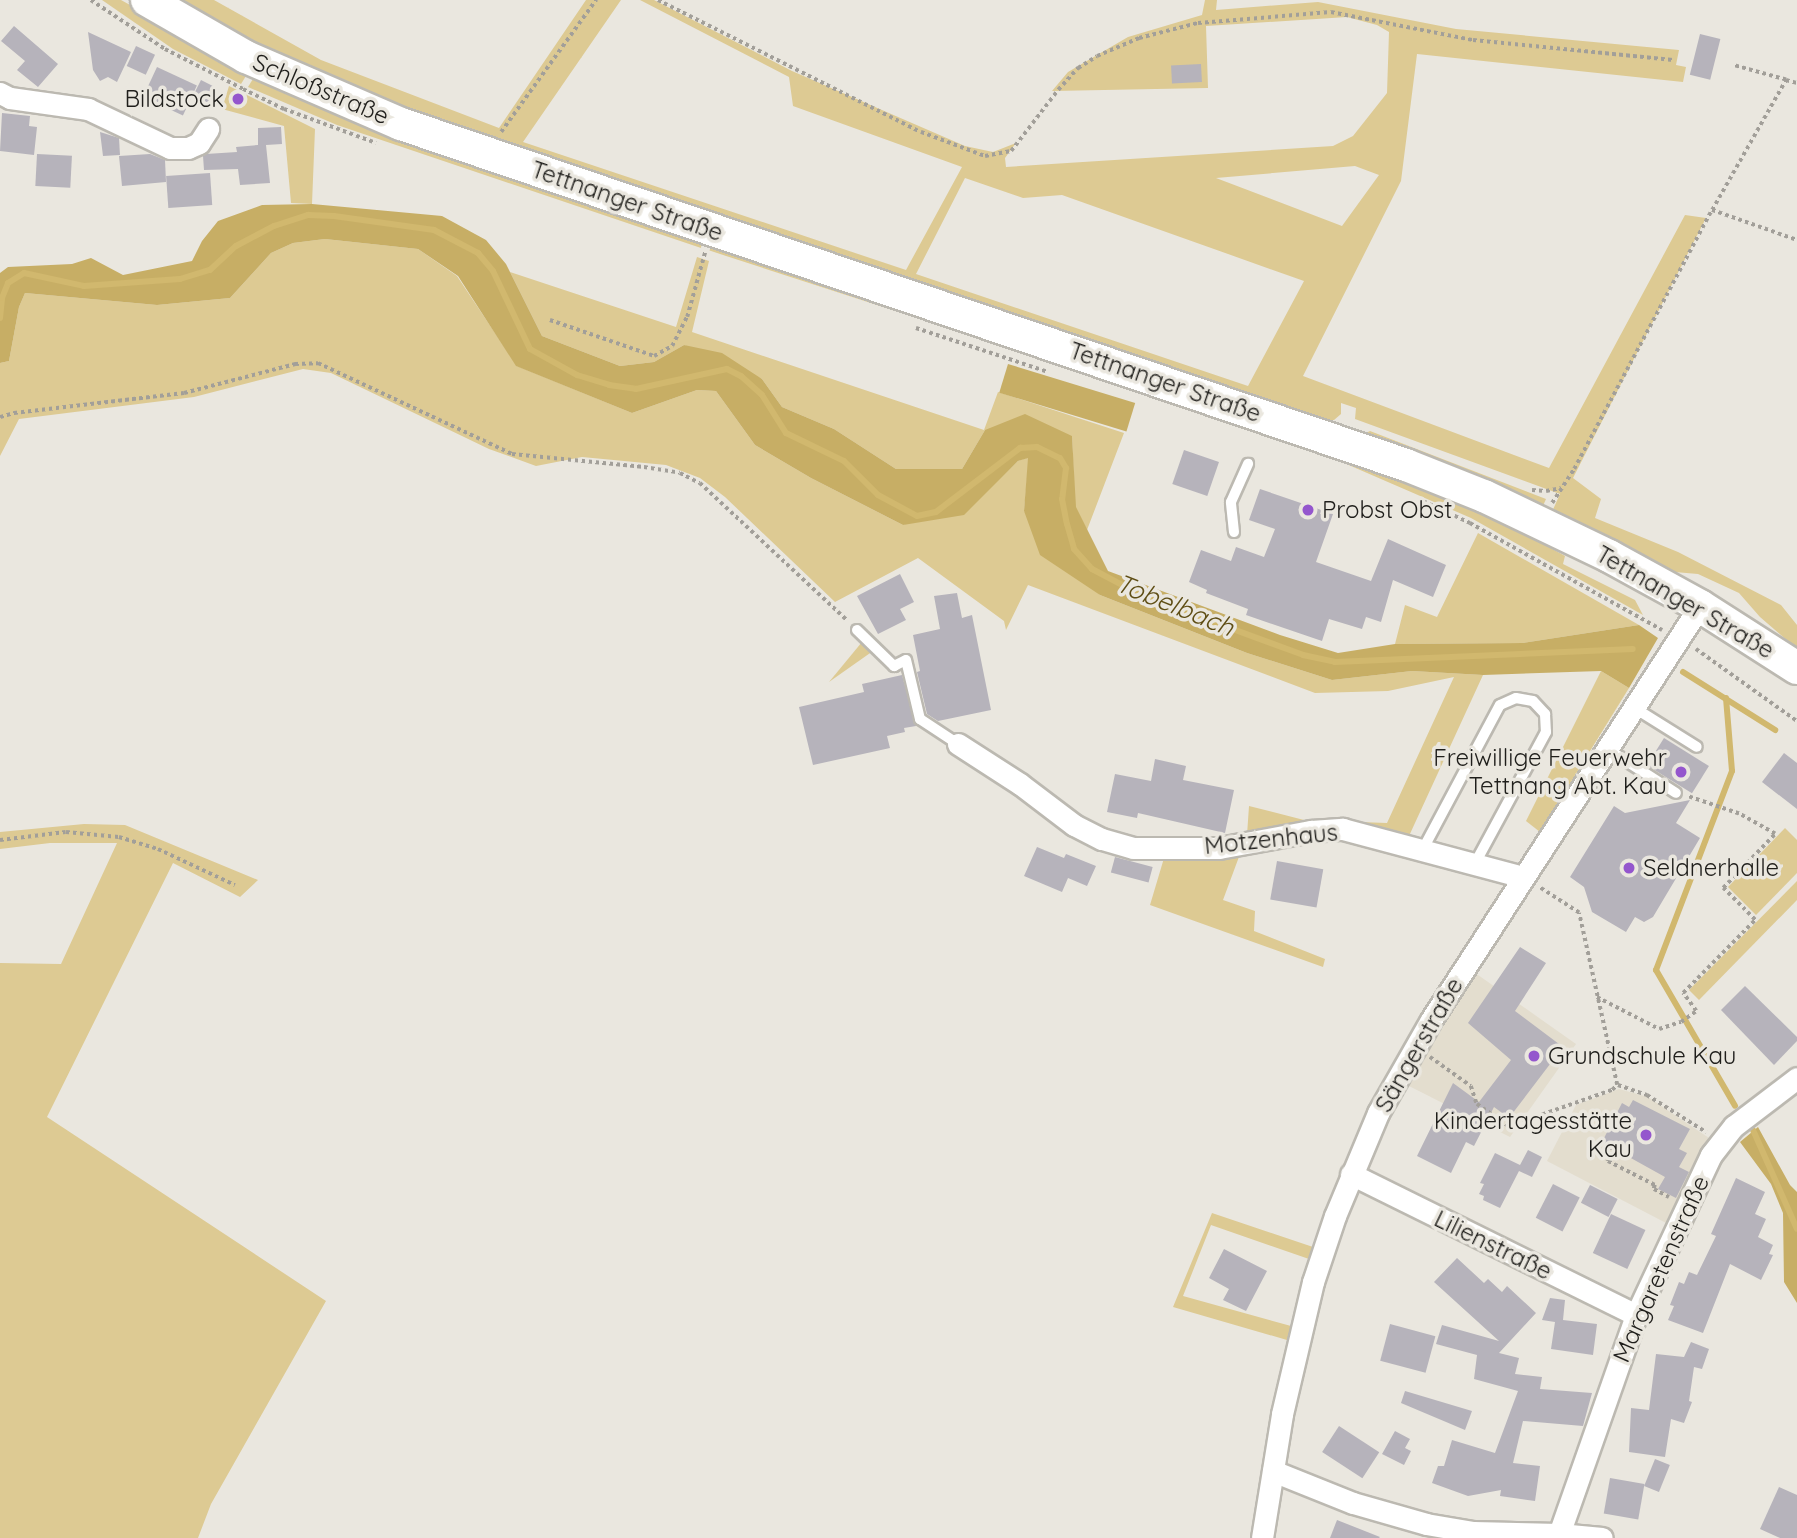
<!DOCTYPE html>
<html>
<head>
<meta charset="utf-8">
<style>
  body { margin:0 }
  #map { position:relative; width:1797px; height:1538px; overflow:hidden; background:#eae7df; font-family:Quicksand,sans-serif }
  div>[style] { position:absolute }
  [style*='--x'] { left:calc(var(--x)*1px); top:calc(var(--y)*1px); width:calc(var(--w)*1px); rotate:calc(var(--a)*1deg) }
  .built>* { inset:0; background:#e3ddce }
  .green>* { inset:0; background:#ddca93; transform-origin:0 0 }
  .forest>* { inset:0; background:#c7ae65; transform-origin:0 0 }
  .stream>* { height:6px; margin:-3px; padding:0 3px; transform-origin:3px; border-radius:3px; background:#d1b86e }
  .building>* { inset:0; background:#b6b3bb; transform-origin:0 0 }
  .path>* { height:3.5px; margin-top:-1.75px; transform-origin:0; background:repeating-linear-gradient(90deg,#a29f99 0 3.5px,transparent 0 7px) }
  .roads { filter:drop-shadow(2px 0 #bcb9b1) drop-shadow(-2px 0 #bcb9b1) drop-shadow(0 2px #bcb9b1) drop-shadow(0 -2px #bcb9b1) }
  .service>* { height:10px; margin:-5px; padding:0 5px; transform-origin:5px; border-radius:5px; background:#fff }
  .minor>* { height:21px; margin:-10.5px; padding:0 10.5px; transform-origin:10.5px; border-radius:10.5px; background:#fff }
  .secondary>* { height:32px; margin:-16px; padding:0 16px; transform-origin:16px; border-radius:16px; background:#fff }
  .dots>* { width:19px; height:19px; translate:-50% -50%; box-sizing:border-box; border:4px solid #eae7df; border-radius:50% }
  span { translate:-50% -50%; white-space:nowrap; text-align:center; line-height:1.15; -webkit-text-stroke:7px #eae7df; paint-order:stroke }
  .street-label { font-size:24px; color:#1f1e1b }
  .poi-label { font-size:24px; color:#1f1e1b }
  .right { translate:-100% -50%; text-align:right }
  .left { translate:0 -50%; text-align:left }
  .water-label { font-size:26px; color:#5f4e15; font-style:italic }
</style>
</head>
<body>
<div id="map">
  <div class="built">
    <div style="clip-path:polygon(1471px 970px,1576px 1044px,1510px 1137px,1401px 1082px)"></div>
    <div style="clip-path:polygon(1619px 1089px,1648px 1097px,1712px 1140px,1668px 1224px,1547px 1161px,1576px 1105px)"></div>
  </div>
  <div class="green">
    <div style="clip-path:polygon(102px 0,121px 0,249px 71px,241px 84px,173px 49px)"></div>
    <div style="clip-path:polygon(evenodd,173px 0,214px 0,321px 60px,499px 128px,586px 0,621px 0,523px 142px,906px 270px,962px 167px,793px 106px,789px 77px,640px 0,654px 0,792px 71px,965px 146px,993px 152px,1016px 143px,1005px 158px,1006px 167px,1333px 146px,1353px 136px,1387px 93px,1389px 32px,1377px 25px,1347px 17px,1206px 26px,1208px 88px,1052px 91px,1068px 72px,1128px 37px,1202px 15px,1205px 0,1217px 0,1216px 10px,1318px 2px,1456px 29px,1679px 50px,1676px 65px,1686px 67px,1683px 82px,1417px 54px,1401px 181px,1303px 376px,1549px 468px,1685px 215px,1706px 218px,1573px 478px,1601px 499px,1595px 518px,1678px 552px,1781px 605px,1797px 625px,1797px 649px,1760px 617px,1739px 593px,1698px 574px,1663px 571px,1551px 514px,1560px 494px,1355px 419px,1356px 408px,1341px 403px,1341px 414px,1334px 420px,1323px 420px,487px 142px,283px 61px,173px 0,1355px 166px,1379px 175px,1342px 226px,1216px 178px,1355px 166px,173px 0,965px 178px,1023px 198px,1062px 195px,1304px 281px,1248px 386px,916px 274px,965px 178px)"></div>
    <div style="clip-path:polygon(256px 74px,702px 239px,701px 248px,337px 125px,248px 87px)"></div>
    <div style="clip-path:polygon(229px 86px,315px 129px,312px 204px,291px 203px,284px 126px,222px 109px)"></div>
    <div style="clip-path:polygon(325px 239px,418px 249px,457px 276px,517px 366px,632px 413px,697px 390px,716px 391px,755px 445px,811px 478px,903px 525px,993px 485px,1018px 461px,1029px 457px,1024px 511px,1100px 595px,1247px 653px,1332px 680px,1412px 671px,1483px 675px,1409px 836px,1247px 835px,1249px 806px,1304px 820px,1387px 823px,1454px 677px,1388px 691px,1315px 693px,1028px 585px,1006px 630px,1004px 621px,918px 558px,835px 602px,725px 497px,700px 478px,666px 465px,582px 457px,536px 466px,489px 449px,331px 373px,303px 369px,194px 397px,19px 419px,0 456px,0 363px,9px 361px,19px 307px,25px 293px,157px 305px,230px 298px,271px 253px,293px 243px)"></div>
    <div style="left:712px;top:243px;width:625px;height:8px;rotate:18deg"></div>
    <div style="clip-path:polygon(697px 257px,709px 261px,692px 332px,984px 430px,998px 392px,1124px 433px,1087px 530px,1075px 507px,1072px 436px,985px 430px,962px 469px,896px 469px,834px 429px,782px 407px,762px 379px,684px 345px,654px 362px,620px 366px,542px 336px,510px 272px,676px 327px)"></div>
    <div style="clip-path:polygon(1370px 431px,1546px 499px,1542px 508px,1362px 435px)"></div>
    <div style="clip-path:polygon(1348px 456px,1486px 512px,1565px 556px,1563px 564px,1635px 600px,1643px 615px,1471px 518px,1344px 463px)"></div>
    <div style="clip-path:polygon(1478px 533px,1639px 625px,1523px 643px,1395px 644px,1405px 605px,1437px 617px)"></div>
    <div style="clip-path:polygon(862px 642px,873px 651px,829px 682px)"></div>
    <div style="clip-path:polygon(1601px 671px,1629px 688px,1540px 832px,1526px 821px)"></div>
    <div style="clip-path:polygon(84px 824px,125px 825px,258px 880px,240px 897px,173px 863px,47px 1117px,326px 1301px,211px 1504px,198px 1538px,0 1538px,0 963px,61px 964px,117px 843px,50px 843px,0 849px,0 832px)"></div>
    <div style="clip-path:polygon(1785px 828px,1797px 840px,1797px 873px,1756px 915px,1728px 887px)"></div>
    <div style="clip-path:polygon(1243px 846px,1223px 900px,1255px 911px,1254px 931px,1325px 959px,1323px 967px,1150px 905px,1167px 848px)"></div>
    <div style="clip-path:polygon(1797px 881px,1797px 900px,1699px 1000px,1689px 990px)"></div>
    <div style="clip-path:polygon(1212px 1213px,1313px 1247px,1309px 1259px,1211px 1225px,1183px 1296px,1291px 1326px,1287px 1340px,1173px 1307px)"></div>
  </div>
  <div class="forest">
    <div style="clip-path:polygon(312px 204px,442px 216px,486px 240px,506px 264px,542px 336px,620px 366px,654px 362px,684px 345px,722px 353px,762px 379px,782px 407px,834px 429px,896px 469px,962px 469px,985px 430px,1025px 414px,1072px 436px,1076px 507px,1108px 571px,1280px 635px,1338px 653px,1395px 644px,1523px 643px,1639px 625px,1658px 638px,1629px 688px,1601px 671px,1483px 675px,1412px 671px,1332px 680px,1247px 653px,1100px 595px,1040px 555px,1024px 511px,1028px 458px,1018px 461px,964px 515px,903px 525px,811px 478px,755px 445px,716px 391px,697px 390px,632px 413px,516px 366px,458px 276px,418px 249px,325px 239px,293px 243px,271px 253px,230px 298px,157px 305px,25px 293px,19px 307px,9px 361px,0 363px,0 273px,8px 267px,72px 264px,91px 258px,123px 275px,192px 261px,202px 241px,218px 221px,262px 205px)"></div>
    <div style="left:1008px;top:364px;width:133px;height:30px;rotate:17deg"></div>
    <div style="clip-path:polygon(1758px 1127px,1790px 1185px,1797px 1192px,1797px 1303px,1784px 1282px,1783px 1213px,1771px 1184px,1740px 1142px)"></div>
  </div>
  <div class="stream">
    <div style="--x:0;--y:318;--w:20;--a:-84"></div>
    <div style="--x:2;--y:298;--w:16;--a:-68"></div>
    <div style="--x:8;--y:283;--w:19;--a:-32"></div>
    <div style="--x:24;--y:273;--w:61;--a:12.2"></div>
    <div style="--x:84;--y:286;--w:96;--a:-4.2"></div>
    <div style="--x:180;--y:279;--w:31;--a:-17"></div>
    <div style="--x:210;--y:270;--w:35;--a:-43"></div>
    <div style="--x:236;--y:246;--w:43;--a:-27.8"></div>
    <div style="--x:274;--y:226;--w:36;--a:-18"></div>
    <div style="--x:308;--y:215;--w:26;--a:2"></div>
    <div style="--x:334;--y:216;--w:101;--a:8"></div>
    <div style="--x:434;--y:230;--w:50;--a:27.6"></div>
    <div style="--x:478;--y:253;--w:23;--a:50"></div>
    <div style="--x:493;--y:271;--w:86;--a:64.6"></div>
    <div style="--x:530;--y:349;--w:54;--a:29"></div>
    <div style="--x:577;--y:375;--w:34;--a:17"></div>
    <div style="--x:609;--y:385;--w:27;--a:8"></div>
    <div style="--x:636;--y:389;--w:93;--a:-12.4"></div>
    <div style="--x:727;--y:369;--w:16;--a:27"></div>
    <div style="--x:741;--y:376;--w:28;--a:42"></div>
    <div style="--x:762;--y:395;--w:45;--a:57.7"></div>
    <div style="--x:786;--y:433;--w:64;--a:25.8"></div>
    <div style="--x:844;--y:461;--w:48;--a:45"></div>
    <div style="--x:878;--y:495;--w:44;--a:28.3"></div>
    <div style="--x:917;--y:516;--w:19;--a:-12"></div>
    <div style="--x:936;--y:512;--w:106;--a:-37.3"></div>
    <div style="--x:1020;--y:448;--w:17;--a:-3"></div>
    <div style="--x:1037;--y:447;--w:25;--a:26"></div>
    <div style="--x:1060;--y:458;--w:12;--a:59"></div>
    <div style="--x:1066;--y:468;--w:31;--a:97"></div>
    <div style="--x:1062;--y:499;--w:25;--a:79"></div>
    <div style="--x:1067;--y:524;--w:26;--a:74"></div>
    <div style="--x:1074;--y:549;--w:27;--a:48"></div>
    <div style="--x:1092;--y:569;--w:58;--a:27.9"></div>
    <div style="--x:1143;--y:596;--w:171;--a:20.2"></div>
    <div style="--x:1303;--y:655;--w:33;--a:12"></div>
    <div style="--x:1335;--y:662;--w:298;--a:-2.5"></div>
    <div style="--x:1683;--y:672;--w:109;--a:32.2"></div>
    <div style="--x:1726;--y:698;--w:73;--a:85.3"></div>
    <div style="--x:1732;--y:771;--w:213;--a:110.9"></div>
    <div style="--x:1656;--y:970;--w:157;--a:59.8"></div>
    <div style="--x:1753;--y:1130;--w:108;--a:66"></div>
  </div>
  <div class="building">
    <div style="clip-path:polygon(14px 26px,58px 64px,38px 87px,17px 70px,25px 61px,1px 41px)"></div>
    <div style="clip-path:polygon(88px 32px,131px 52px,117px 82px,108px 77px,100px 81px,93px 70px)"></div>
    <div style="left:1700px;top:34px;width:21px;height:42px;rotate:14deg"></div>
    <div style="left:136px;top:46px;width:21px;height:22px;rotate:25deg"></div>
    <div style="left:1201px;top:64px;width:18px;height:30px;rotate:87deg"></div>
    <div style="left:157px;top:67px;width:44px;height:33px;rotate:25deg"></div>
    <div style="left:201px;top:80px;width:16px;height:17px;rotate:27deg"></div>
    <div style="clip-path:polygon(2px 113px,30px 116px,29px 126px,37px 127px,34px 155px,0 151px)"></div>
    <div style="clip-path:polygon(281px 127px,282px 144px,266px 145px,270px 183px,240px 185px,238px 169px,204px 170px,203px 156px,206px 154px,237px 152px,236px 147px,258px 145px,258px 128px)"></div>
    <div style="clip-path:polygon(100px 132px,119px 138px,120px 155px,103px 156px)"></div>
    <div style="left:37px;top:154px;width:35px;height:32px;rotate:3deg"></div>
    <div style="clip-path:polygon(150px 154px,165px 160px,166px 182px,122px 186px,119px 156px)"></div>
    <div style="left:210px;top:173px;width:32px;height:44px;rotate:86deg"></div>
    <div style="left:1184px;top:450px;width:37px;height:36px;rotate:19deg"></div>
    <div style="clip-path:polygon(1260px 489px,1333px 514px,1316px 562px,1371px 581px,1388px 539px,1446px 565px,1433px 597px,1393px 580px,1381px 622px,1366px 617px,1362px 629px,1329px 619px,1322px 641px,1246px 615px,1248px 609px,1206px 593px,1207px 590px,1189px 582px,1201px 550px,1231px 561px,1236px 547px,1264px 557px,1275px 529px,1249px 520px)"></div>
    <div style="clip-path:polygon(900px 574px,914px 602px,900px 609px,906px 620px,878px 634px,857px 596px)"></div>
    <div style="clip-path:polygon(957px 593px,962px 618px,972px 615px,991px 710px,938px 721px,927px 714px,917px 672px,920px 671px,913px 635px,940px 629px,934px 596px)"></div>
    <div style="clip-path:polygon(902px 675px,916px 726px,904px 728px,905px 732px,887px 736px,890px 748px,813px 765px,799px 707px,864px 692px,862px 684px)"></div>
    <div style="left:1664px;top:738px;width:53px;height:32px;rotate:32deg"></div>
    <div style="clip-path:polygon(1784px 753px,1797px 763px,1797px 809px,1762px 782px)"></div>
    <div style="clip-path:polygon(1155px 759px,1186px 766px,1183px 780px,1234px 790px,1225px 833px,1138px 813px,1137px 818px,1107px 812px,1115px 774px,1151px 781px)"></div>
    <div style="clip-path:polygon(1690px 800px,1676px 823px,1700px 838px,1653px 917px,1644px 922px,1635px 917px,1626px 932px,1592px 912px,1584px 887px,1570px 877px,1614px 806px,1625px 813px)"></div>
    <div style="clip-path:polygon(1037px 847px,1064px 858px,1066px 854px,1096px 866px,1087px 886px,1068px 878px,1062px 892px,1024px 876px)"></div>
    <div style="left:1115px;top:857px;width:39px;height:16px;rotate:15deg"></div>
    <div style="left:1277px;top:861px;width:47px;height:39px;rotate:10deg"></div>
    <div style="clip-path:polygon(1520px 947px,1546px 963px,1515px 1011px,1563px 1047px,1509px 1118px,1494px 1107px,1474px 1146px,1466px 1142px,1451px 1173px,1417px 1156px,1453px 1083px,1479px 1102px,1511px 1060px,1468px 1023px)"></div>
    <div style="clip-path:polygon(1745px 986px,1797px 1037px,1797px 1041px,1774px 1065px,1721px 1010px)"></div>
    <div style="clip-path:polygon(1633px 1100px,1690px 1129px,1679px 1149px,1687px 1153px,1679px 1167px,1689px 1172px,1676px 1198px,1658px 1189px,1665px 1177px,1602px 1142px,1622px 1103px,1629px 1107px)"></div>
    <div style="clip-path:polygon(1528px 1150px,1542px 1157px,1532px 1177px,1519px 1171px,1500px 1208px,1483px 1200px,1484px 1196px,1479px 1194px,1484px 1184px,1480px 1183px,1495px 1153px,1520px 1165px)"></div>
    <div style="clip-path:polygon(1736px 1178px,1765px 1192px,1755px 1214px,1766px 1219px,1758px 1237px,1773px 1245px,1769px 1254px,1773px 1255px,1761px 1280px,1730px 1264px,1703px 1333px,1668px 1320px,1674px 1306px,1670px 1305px,1679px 1282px,1684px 1284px,1689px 1272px,1697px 1275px,1716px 1236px,1711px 1234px)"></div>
    <div style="left:1553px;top:1184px;width:30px;height:38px;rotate:27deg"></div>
    <div style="left:1590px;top:1185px;width:31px;height:20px;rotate:27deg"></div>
    <div style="left:1611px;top:1214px;width:38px;height:43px;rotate:25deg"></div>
    <div style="clip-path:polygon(1224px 1249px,1267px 1271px,1246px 1311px,1223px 1300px,1229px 1289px,1209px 1278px)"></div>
    <div style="clip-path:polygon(1457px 1258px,1484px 1283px,1488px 1279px,1502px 1292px,1507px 1286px,1536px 1313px,1499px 1353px,1519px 1358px,1515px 1374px,1542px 1377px,1540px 1389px,1592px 1393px,1583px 1426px,1523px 1421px,1513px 1463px,1540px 1466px,1535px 1501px,1500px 1496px,1501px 1490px,1468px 1496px,1432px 1483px,1438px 1466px,1444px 1466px,1452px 1440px,1495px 1453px,1518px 1391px,1474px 1379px,1477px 1355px,1436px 1344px,1442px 1325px,1499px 1341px,1434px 1282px)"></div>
    <div style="clip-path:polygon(1550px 1298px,1565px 1300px,1563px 1320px,1597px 1324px,1593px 1355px,1551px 1349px,1555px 1322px,1542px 1320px)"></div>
    <div style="left:1390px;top:1324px;width:47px;height:38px;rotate:15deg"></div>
    <div style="clip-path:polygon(1691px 1342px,1709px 1349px,1702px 1369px,1694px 1367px,1689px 1401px,1692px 1402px,1684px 1423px,1671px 1419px,1665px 1457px,1629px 1452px,1631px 1408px,1649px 1410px,1656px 1354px,1684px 1357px)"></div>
    <div style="clip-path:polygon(1405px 1391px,1472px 1411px,1465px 1430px,1401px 1403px)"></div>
    <div style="left:1339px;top:1426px;width:48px;height:31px;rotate:33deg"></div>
    <div style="clip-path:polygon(1395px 1431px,1410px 1439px,1405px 1448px,1411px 1451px,1404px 1465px,1382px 1454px)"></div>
    <div style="left:1655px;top:1459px;width:16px;height:29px;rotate:22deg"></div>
    <div style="left:1610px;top:1478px;width:35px;height:36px;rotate:10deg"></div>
    <div style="clip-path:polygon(1779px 1487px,1797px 1495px,1797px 1538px,1780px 1538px,1760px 1529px)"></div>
    <div style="clip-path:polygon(1337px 1520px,1380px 1537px,1379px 1538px,1330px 1538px)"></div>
  </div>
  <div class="path">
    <div style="--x:91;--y:0;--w:89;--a:33.5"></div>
    <div style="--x:165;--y:49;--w:88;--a:27.1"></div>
    <div style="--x:243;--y:89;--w:46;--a:26"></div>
    <div style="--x:284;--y:109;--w:98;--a:20.3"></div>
    <div style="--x:658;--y:0;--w:294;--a:26.7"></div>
    <div style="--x:921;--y:132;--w:68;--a:20.6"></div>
    <div style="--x:985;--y:156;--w:26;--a:-11"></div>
    <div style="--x:1011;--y:151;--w:77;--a:-52.4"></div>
    <div style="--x:1058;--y:90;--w:30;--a:-48"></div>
    <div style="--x:1078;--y:68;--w:22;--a:-32"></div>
    <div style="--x:1097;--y:56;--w:46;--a:-23.2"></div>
    <div style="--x:1139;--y:38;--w:61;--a:-14.3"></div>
    <div style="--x:1198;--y:23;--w:133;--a:-4.7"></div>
    <div style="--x:1331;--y:12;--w:145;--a:11.2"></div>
    <div style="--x:1473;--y:40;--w:201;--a:5.7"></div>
    <div style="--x:1786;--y:80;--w:11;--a:15"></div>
    <div style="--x:501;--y:132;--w:163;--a:-54.3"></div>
    <div style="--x:1712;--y:210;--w:90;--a:19.4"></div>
    <div style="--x:550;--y:320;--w:110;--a:19.1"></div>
    <div style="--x:654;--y:356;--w:21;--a:-29"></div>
    <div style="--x:672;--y:346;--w:33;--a:-63"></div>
    <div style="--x:687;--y:317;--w:67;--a:-74.5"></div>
    <div style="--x:916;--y:328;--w:139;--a:18.4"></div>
    <div style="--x:0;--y:417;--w:15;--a:-16"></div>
    <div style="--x:14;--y:413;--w:171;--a:-6.7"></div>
    <div style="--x:184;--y:393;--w:115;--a:-14.6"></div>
    <div style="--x:295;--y:364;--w:23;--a:-2"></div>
    <div style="--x:318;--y:363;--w:214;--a:25.1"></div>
    <div style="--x:512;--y:454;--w:133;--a:5.6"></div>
    <div style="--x:644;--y:467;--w:36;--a:9"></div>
    <div style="--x:680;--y:473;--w:22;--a:27"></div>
    <div style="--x:700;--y:483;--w:202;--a:43"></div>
    <div style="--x:1532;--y:490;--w:14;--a:4"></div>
    <div style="--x:1546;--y:491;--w:15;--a:-11"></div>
    <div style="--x:1423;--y:501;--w:52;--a:25.1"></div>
    <div style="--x:1470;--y:523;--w:220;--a:29.1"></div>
    <div style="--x:1552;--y:503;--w:40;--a:-57.1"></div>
    <div style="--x:1574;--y:469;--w:293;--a:-62"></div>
    <div style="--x:1712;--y:210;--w:150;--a:-60.4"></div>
    <div style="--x:1786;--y:80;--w:53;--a:-164.6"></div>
    <div style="--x:1696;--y:649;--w:124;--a:35.5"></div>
    <div style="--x:0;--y:840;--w:66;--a:-6.9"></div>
    <div style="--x:66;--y:832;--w:53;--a:5.4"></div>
    <div style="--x:119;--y:837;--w:41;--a:17.1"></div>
    <div style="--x:158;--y:849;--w:85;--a:25.1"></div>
    <div style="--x:1597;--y:997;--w:70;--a:27.3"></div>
    <div style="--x:1659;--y:1029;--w:23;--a:-18"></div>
    <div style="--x:1681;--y:1022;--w:19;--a:-36"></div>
    <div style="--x:1696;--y:1011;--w:22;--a:-126"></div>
    <div style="--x:1683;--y:993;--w:103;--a:-45.4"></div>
    <div style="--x:1755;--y:920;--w:45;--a:-135"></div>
    <div style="--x:1723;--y:888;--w:75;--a:-46.1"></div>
    <div style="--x:1775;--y:834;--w:41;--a:-150.9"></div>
    <div style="--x:1739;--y:814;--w:53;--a:-161.2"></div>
    <div style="--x:1430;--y:1057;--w:50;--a:35.3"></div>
    <div style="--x:1471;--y:1086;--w:19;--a:72"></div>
    <div style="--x:1477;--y:1104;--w:39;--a:35"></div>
    <div style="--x:1509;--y:1126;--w:109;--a:-19.3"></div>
    <div style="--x:1612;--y:1090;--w:7;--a:-45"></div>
    <div style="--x:1617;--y:1085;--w:176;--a:-102.5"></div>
    <div style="--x:1579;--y:913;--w:46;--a:-147.3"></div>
    <div style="--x:1618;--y:1085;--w:31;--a:19"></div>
    <div style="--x:1647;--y:1095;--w:70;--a:32.1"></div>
    <div style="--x:1612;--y:1147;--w:15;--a:106"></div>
    <div style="--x:1608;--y:1161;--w:53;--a:27.1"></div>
    <div style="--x:1655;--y:1185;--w:4;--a:104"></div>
    <div style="--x:1654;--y:1189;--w:17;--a:28"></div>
  </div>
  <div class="roads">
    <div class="service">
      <div style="--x:1234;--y:532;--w:30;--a:-96"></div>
      <div style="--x:1231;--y:502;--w:42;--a:-65.9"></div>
      <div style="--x:857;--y:630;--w:52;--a:44.2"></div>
      <div style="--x:894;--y:666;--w:13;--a:-27"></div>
      <div style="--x:906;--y:660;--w:61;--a:76.7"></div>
      <div style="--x:920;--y:719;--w:45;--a:33.3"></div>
      <div style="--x:1633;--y:707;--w:75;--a:32"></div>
      <div style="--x:1606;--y:748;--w:83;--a:32.7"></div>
      <div style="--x:1423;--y:849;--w:163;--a:-61.9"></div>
      <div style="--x:1500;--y:705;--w:17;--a:-24"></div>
      <div style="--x:1516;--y:698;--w:17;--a:10"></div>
      <div style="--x:1533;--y:701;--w:18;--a:47"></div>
      <div style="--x:1545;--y:714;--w:18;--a:87"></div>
      <div style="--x:1546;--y:732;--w:151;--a:118.4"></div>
    </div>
    <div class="minor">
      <div style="--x:0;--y:93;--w:11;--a:27"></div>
      <div style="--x:10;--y:98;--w:79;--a:8"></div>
      <div style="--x:88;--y:109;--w:91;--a:25.4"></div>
      <div style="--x:170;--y:148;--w:18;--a:0"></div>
      <div style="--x:188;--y:148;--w:12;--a:-24"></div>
      <div style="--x:199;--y:143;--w:17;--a:-57"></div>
      <div style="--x:958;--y:744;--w:74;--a:32.8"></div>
      <div style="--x:1020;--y:784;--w:68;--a:37.2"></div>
      <div style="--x:1074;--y:825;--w:31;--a:27"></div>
      <div style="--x:1102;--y:839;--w:32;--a:16"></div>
      <div style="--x:1133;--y:848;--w:86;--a:0"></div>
      <div style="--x:1219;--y:848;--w:94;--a:-10.5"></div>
      <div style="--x:1311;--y:831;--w:32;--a:-4"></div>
      <div style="--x:1343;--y:829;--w:186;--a:14.9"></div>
      <div style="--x:1351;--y:1174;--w:318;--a:26.3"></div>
      <div style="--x:1273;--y:1471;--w:86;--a:21.8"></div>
      <div style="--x:1353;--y:1503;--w:76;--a:16"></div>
      <div style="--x:1426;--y:1524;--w:48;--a:9.7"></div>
      <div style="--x:1473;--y:1532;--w:86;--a:1.3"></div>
      <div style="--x:1559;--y:1534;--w:43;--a:5.3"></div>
      <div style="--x:1559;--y:1534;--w:232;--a:-70.6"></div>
      <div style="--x:1636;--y:1315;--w:177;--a:-64.9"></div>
      <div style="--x:1711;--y:1155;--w:37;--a:-52"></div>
      <div style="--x:1734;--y:1126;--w:79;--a:-37.3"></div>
      <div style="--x:1262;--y:1538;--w:126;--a:-80.8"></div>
      <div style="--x:1282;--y:1414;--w:136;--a:-76.8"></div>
      <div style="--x:1313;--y:1282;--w:70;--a:-71.6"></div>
      <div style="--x:1335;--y:1216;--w:112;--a:-67.3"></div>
      <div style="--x:1378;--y:1113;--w:107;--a:-60.3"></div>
      <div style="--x:1431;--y:1020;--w:494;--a:-57"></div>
    </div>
    <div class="secondary">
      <div style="--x:147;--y:0;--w:114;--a:29.9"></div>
      <div style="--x:246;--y:57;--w:169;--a:23.4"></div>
      <div style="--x:401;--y:124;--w:1061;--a:18.74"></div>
      <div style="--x:1406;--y:465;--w:84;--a:21.7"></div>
      <div style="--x:1484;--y:496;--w:139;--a:25.6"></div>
      <div style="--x:1609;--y:556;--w:104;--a:28.8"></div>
      <div style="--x:1700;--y:606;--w:115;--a:32.6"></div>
    </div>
  </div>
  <div class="dots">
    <div style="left:238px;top:99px;background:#9456cd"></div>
    <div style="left:1308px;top:510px;background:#9456cd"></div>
    <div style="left:1681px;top:772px;background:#9456cd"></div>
    <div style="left:1629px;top:868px;background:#9456cd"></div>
    <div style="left:1534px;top:1056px;background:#9456cd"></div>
    <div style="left:1646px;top:1135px;background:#9456cd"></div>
  </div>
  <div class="street-label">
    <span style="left:321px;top:89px;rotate:23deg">Schloßstraße</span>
    <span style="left:627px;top:201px;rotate:19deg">Tettnanger Straße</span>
    <span style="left:1165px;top:382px;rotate:19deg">Tettnanger Straße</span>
    <span style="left:1685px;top:602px;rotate:30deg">Tettnanger Straße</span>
    <span style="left:1271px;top:839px;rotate:-6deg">Motzenhaus</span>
    <span style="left:1419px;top:1045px;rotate:-60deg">Sängerstraße</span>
    <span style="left:1493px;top:1245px;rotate:26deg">Lilienstraße</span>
    <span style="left:1661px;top:1269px;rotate:-66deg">Margaretenstraße</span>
  </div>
  <div class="poi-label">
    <span class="right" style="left:224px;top:99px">Bildstock</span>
    <span class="left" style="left:1322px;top:510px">Probst Obst</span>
    <span class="right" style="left:1667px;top:772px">Freiwillige Feuerwehr<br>Tettnang Abt. Kau</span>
    <span class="left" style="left:1643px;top:868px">Seldnerhalle</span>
    <span class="left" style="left:1548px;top:1056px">Grundschule Kau</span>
    <span class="right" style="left:1632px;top:1135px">Kindertagesstätte<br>Kau</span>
  </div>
  <div class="water-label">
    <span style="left:1175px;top:605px;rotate:22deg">Tobelbach</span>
  </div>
</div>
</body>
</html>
